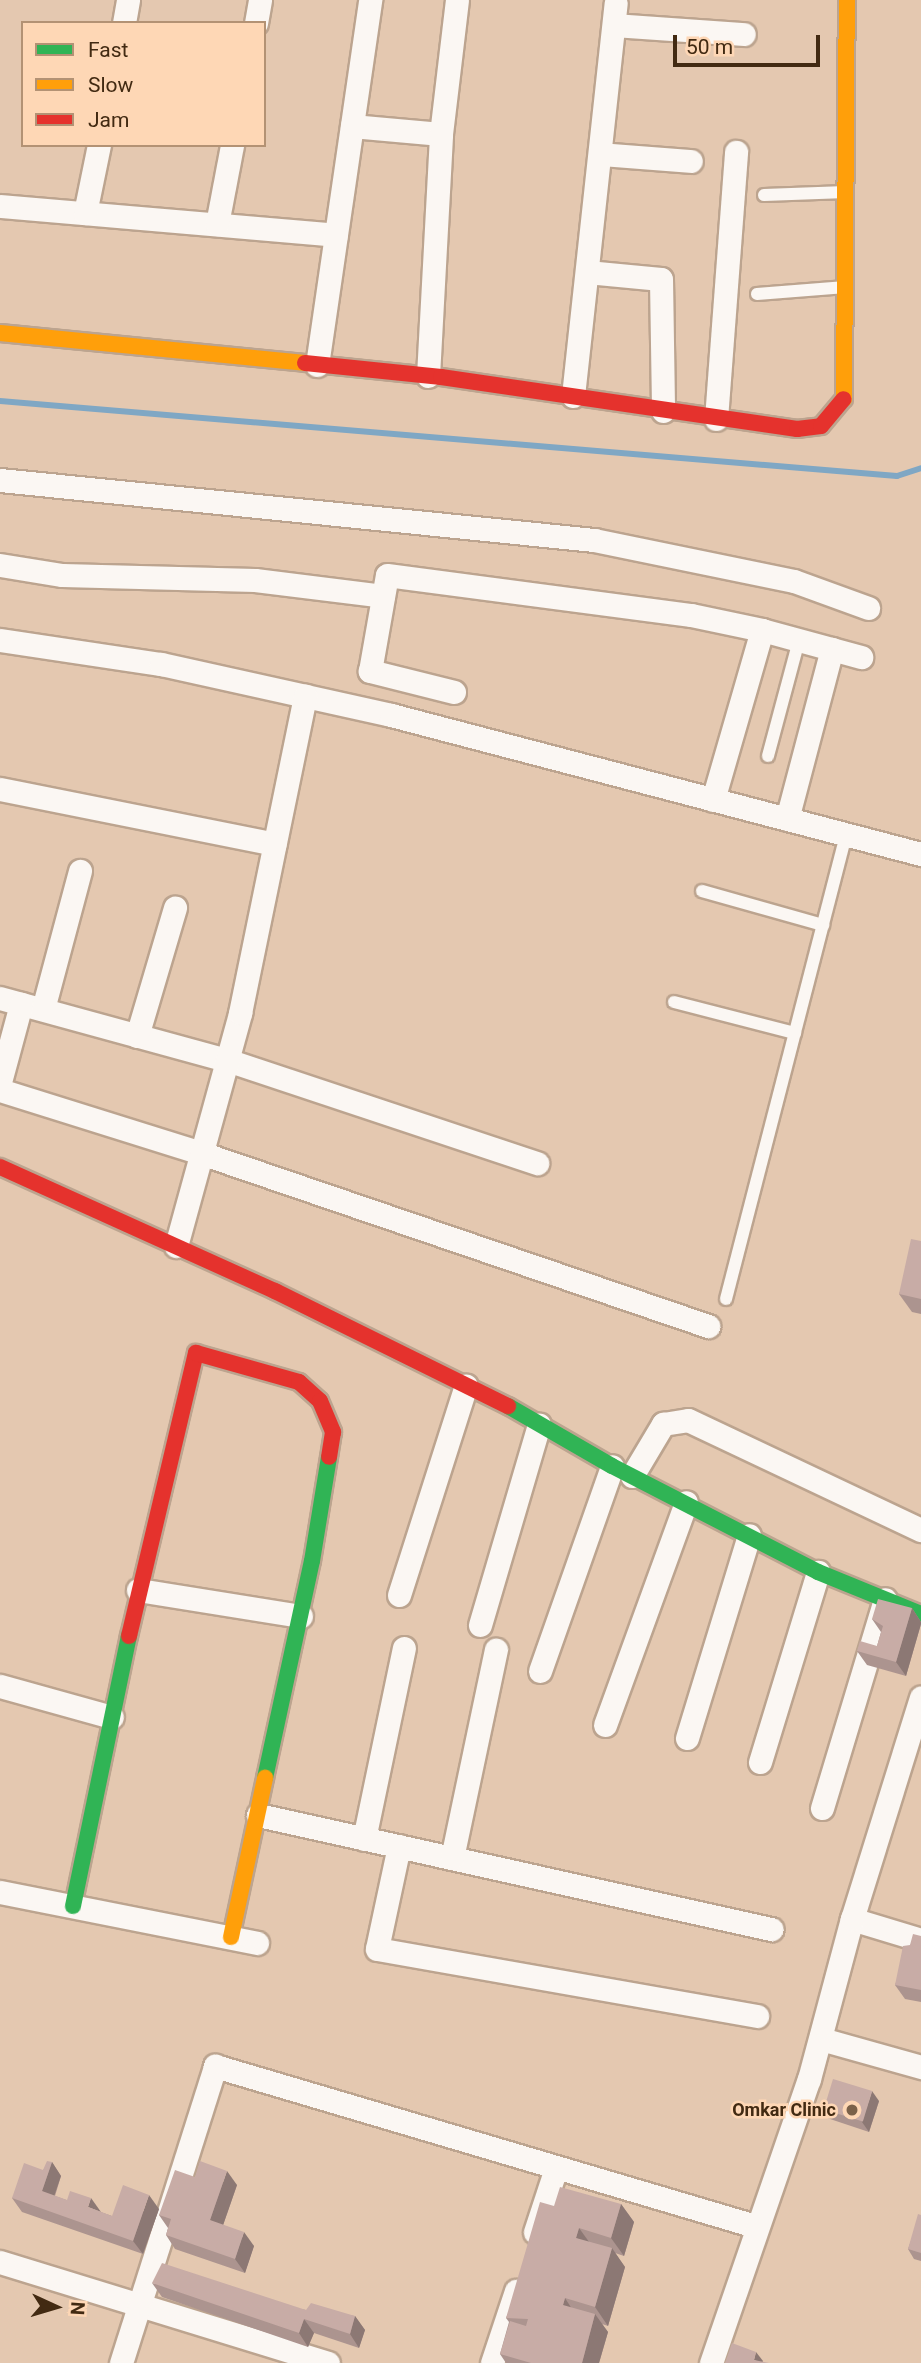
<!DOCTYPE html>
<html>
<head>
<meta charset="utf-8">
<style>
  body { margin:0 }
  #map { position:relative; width:921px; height:2363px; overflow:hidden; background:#e4c8b0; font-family:Roboto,sans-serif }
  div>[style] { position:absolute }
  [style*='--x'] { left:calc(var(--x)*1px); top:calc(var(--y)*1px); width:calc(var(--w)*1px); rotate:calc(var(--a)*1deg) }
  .stream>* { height:6px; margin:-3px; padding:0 3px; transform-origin:3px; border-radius:3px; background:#7fa7c4 }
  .roads { filter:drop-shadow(2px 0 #bca48f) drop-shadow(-2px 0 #bca48f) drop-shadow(0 2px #bca48f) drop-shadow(0 -2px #bca48f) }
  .lane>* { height:12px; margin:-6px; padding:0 6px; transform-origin:6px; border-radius:6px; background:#fbf7f3 }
  .street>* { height:23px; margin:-11.5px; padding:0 11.5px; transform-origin:11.5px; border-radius:11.5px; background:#fbf7f3 }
  .fast>* { height:16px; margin:-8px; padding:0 8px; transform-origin:8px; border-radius:8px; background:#30b455 }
  .slow>* { height:16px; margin:-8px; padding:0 8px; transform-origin:8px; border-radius:8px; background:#ff9f0a }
  .jam>* { height:16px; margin:-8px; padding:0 8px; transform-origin:8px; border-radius:8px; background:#e5322d }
  .wall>* { inset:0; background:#ac948f }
  .shaded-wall>* { inset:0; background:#8c7874 }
  .building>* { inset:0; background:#c8aca6; transform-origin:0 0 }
  .dots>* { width:19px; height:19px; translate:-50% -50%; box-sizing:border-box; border:4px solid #fed7b5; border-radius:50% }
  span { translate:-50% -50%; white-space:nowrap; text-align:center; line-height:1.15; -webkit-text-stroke:5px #fed7b5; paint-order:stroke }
  .poi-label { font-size:18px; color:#422a12; font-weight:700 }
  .right { translate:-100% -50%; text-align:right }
  .legend { position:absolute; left:21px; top:21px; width:245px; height:126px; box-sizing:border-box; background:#fed7b5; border:2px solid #b39274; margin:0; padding:9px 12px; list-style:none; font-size:21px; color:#422a12 }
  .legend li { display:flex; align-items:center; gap:14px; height:35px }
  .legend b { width:35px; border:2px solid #b39274 }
  .north { position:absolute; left:21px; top:2272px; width:70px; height:70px; -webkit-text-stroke:5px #fed7b5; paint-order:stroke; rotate:94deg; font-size:19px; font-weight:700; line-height:28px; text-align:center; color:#422a12 }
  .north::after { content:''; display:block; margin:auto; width:24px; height:32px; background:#422a12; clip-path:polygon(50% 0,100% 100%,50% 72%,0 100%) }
  .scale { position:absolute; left:673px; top:35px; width:147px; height:32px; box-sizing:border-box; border:4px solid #422a12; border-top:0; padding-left:9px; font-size:21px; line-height:24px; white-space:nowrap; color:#422a12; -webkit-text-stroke:5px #fed7b5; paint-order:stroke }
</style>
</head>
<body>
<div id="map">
  <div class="stream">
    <div style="--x:0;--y:401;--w:900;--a:4.78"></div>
    <div style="--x:897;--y:476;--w:25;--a:-18"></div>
  </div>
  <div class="roads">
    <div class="lane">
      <div style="--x:764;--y:195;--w:82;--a:-2.1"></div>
      <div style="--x:757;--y:294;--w:89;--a:-4.5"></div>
      <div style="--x:768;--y:756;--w:120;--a:-75"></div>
      <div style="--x:702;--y:891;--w:126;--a:15.7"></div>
      <div style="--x:674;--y:1002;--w:125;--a:14.4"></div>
      <div style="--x:726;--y:1299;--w:479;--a:-75.5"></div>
    </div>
    <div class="street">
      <div style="--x:124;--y:23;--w:23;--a:-80"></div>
      <div style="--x:256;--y:23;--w:23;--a:-80"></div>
      <div style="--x:614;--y:25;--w:130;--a:4"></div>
      <div style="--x:352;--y:126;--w:89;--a:5.1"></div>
      <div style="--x:600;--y:154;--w:91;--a:4.4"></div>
      <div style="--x:0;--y:206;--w:337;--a:4.9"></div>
      <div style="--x:85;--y:213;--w:69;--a:-78.4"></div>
      <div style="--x:217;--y:224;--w:80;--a:-79.2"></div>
      <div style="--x:587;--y:272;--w:74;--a:5.4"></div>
      <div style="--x:661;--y:279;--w:132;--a:89.1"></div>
      <div style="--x:317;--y:365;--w:369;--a:-81.7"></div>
      <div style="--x:428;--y:376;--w:242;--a:-86.9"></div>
      <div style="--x:441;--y:134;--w:135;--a:-83.2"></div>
      <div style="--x:573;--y:396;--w:395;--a:-83.8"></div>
      <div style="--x:716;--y:419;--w:268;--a:-85.7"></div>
      <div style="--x:0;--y:480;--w:597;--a:5.77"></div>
      <div style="--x:594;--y:540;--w:204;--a:11.6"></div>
      <div style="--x:794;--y:581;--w:79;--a:20"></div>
      <div style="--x:0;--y:565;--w:63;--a:9.2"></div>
      <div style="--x:62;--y:575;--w:193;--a:1.5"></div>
      <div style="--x:255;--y:580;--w:129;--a:7.1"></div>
      <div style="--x:762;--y:630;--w:103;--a:15.3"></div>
      <div style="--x:0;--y:640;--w:163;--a:8.5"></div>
      <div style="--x:161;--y:664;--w:236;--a:12.5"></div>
      <div style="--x:391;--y:715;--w:548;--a:14.7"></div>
      <div style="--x:454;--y:692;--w:87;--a:-166"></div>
      <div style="--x:370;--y:671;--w:97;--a:-80"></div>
      <div style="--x:387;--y:575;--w:307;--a:7.5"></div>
      <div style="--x:691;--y:615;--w:73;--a:11.9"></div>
      <div style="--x:762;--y:630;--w:177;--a:106.1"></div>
      <div style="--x:0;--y:789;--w:280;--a:11.3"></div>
      <div style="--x:787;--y:819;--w:176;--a:-75.2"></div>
      <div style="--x:0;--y:998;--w:235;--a:15.3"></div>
      <div style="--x:227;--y:1060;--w:327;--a:18.4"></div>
      <div style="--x:43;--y:1009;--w:143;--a:-75"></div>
      <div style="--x:137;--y:1036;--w:134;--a:-73.5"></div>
      <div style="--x:0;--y:1082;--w:81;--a:-74.9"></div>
      <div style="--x:0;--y:1090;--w:211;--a:17.4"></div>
      <div style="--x:201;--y:1153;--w:536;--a:18.84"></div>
      <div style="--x:176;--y:1246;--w:242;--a:-74.6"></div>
      <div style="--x:240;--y:1013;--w:324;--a:-78.4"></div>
      <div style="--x:632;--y:1476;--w:61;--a:-59.2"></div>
      <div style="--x:663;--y:1424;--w:25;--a:-9"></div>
      <div style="--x:688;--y:1420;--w:258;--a:25.3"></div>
      <div style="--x:138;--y:1590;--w:165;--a:9.1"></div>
      <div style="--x:399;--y:1595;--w:220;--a:-72.3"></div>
      <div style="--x:480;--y:1625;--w:209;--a:-73.6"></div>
      <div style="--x:540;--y:1671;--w:217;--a:-70.6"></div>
      <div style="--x:0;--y:1686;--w:116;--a:15.5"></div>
      <div style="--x:605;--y:1725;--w:237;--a:-70"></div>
      <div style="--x:687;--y:1738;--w:212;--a:-73"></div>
      <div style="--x:760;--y:1762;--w:199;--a:-73"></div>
      <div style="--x:822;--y:1808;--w:218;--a:-73.2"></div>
      <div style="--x:258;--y:1815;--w:526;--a:12.53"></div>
      <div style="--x:364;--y:1839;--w:195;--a:-78.2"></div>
      <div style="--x:399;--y:1846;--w:105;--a:102.1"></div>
      <div style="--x:377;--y:1949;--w:386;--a:10"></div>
      <div style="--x:452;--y:1858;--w:213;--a:-78.1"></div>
      <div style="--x:0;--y:1892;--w:262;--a:11.2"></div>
      <div style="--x:852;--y:1919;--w:72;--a:16.9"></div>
      <div style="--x:821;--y:2039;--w:104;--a:15.6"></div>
      <div style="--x:535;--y:2232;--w:67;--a:-71.8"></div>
      <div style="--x:0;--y:2262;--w:343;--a:17.1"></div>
      <div style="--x:121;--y:2363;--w:312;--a:-72.4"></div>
      <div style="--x:215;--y:2066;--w:563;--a:16.5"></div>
      <div style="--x:492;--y:2363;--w:76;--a:-71.6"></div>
      <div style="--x:711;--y:2363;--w:300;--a:-71"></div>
      <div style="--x:809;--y:2079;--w:166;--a:-75"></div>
      <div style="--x:852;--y:1919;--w:232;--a:-72.7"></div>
    </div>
    <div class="fast">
      <div style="--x:508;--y:1406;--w:120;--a:30"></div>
      <div style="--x:612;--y:1466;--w:232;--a:27.2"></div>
      <div style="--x:818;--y:1572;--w:111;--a:22.2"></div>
      <div style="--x:265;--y:1778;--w:222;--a:-77.8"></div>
      <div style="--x:312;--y:1561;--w:105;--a:-80.7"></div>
      <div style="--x:73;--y:1906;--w:276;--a:-78.3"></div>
    </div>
    <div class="slow">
      <div style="--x:0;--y:333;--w:306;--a:5.6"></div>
      <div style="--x:844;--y:399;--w:399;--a:-89.6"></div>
      <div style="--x:231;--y:1937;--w:163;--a:-77.9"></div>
    </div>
    <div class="jam">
      <div style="--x:305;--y:363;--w:137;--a:5.9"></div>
      <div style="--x:441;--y:377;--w:360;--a:8.3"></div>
      <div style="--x:797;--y:429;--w:24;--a:-7"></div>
      <div style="--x:821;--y:426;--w:35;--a:-50"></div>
      <div style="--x:0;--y:1167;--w:302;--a:24.3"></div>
      <div style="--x:275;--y:1291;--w:260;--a:26.3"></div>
      <div style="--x:129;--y:1636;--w:291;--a:-76.7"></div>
      <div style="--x:196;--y:1353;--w:107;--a:15.7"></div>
      <div style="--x:299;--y:1382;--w:28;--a:42"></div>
      <div style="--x:320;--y:1401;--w:34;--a:67"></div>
      <div style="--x:333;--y:1432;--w:25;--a:99"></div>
    </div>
  </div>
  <div class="wall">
    <div style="clip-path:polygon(921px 1241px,921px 1314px,912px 1312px,899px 1294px)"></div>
    <div style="clip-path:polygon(912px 1608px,921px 1622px,921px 1624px,906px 1676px,867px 1665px,857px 1651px,877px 1646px,881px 1632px,872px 1619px)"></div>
    <div style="clip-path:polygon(921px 1936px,921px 2002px,905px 1999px,895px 1985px,910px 1945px)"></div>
    <div style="clip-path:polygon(879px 2101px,869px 2132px,830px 2119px,824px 2110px)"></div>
    <div style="clip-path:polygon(52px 2162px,61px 2176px,55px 2196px,112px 2216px,159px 2209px,143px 2254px,22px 2212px,12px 2198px)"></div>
    <div style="clip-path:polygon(195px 2177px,237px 2185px,223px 2225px,254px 2246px,245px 2273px,175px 2249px,166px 2235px,168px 2228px,159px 2215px)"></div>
    <div style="clip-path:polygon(621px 2204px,634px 2222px,624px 2256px,615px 2253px,625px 2267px,608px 2326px,602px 2324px,608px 2332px,599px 2363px,506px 2363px,500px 2354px,509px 2322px,506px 2318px,554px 2206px)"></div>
    <div style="clip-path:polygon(921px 2215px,921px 2261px,914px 2259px,908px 2249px)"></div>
    <div style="clip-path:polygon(152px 2283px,306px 2310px,355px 2316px,365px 2330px,359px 2348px,314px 2333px,308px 2347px,162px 2297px)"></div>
  </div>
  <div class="shaded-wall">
    <div style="clip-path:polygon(912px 1608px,921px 1622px,921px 1624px,906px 1676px,896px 1662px)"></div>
    <div style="clip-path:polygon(872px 2091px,879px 2101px,869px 2132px,862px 2122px)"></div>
    <div style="clip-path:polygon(52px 2162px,61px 2176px,51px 2205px,42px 2191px)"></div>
    <div style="clip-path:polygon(227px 2171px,237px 2185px,220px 2234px,210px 2220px)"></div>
    <div style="clip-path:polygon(149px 2195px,159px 2209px,143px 2254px,133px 2241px)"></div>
    <div style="clip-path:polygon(91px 2198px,101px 2212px,88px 2207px)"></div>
    <div style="clip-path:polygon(621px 2204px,634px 2222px,624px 2256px,611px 2238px)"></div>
    <div style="clip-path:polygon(579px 2228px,592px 2246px,576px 2238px)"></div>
    <div style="clip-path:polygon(244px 2232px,254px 2246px,245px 2273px,235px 2259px)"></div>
    <div style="clip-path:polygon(612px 2248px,625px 2267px,608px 2326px,595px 2307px)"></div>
    <div style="clip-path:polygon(565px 2298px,577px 2317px,563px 2305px)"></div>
    <div style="clip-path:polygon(595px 2314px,608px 2332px,599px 2363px,582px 2363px)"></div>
    <div style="clip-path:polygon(355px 2316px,365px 2330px,359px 2348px,350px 2334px)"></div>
    <div style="clip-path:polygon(304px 2319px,314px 2333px,308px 2347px,299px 2333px)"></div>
    <div style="clip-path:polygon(756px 2352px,763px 2361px,762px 2363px,754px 2360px)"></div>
  </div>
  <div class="building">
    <div style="clip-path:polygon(911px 1239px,921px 1241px,921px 1299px,899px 1294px)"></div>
    <div style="clip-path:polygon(878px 1599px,912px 1608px,896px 1662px,857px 1651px,860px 1641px,877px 1646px,883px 1626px,872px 1619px)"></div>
    <div style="clip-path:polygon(913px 1934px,921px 1936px,921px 1990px,895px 1985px,903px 1946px,910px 1945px)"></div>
    <div style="left:833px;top:2079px;width:41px;height:32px;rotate:17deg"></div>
    <div style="clip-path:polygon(47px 2161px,52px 2162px,42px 2191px,67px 2200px,70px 2191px,91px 2198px,88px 2207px,112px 2216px,123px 2185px,149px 2195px,133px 2241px,12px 2198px,24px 2163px,43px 2170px)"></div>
    <div style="clip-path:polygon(200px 2161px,227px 2171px,210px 2220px,244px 2232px,235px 2259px,166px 2235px,171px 2219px,159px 2215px,175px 2170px,195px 2177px)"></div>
    <div style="clip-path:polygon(560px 2187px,621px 2204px,611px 2238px,579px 2228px,576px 2238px,612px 2248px,595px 2307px,565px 2298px,563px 2305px,595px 2314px,582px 2363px,531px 2363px,500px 2354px,510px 2321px,526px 2326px,528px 2319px,506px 2318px,540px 2202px,554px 2206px)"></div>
    <div style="clip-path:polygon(918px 2214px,921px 2215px,921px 2253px,908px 2249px)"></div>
    <div style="clip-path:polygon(162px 2263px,306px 2310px,311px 2303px,355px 2316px,350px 2334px,304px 2319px,299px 2333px,152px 2283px)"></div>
    <div style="clip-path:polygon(732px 2343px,756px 2352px,754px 2360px,769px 2363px,725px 2363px)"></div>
  </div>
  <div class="dots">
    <div style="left:852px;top:2110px;background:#7b6149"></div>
  </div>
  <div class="poi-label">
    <span class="right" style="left:836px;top:2110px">Omkar Clinic</span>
  </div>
  <ul class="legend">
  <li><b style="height:9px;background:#30b455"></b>Fast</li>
  <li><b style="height:9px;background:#ff9f0a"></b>Slow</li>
  <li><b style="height:9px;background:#e5322d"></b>Jam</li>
  </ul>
  <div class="north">N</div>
  <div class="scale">50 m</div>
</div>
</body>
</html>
